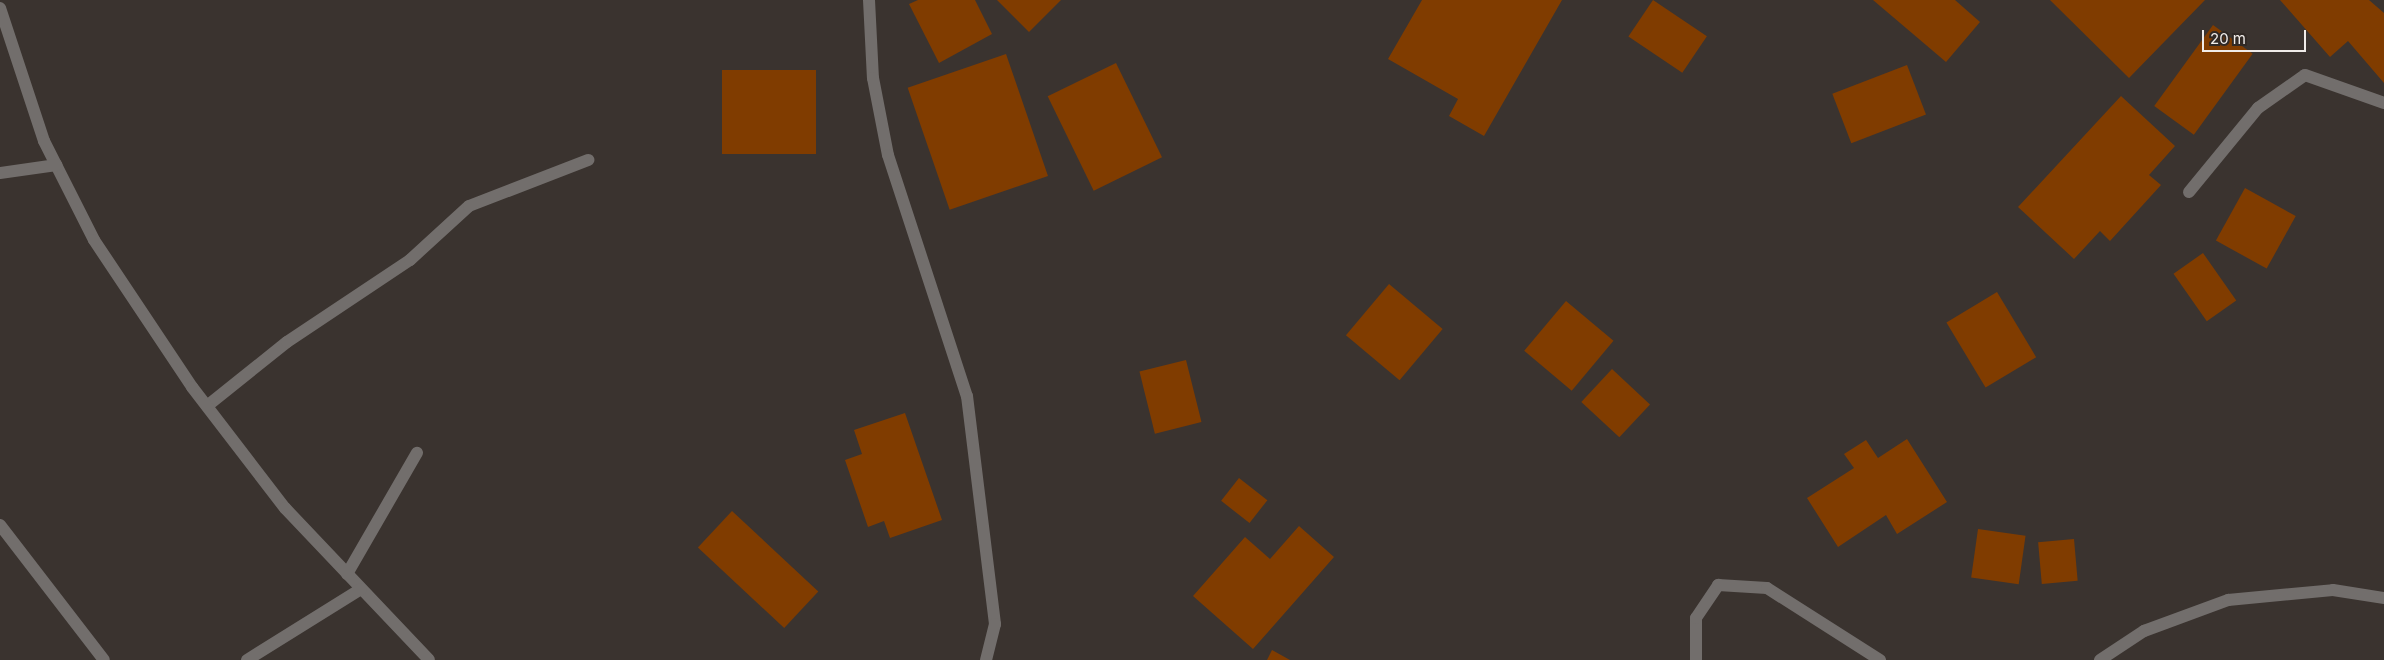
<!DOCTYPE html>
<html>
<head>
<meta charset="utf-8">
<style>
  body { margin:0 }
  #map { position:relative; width:2384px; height:660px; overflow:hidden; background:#3a332f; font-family:Inter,sans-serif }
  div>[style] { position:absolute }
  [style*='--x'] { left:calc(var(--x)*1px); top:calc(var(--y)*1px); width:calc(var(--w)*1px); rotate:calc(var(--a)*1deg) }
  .building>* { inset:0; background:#803c00; transform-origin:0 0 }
  .lane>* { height:12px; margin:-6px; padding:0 6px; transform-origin:6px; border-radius:6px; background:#726e6c }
  .street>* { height:12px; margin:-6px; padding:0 6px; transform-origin:6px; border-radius:6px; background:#726e6c }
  span { translate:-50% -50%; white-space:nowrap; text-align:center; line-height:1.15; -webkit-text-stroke:4.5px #302925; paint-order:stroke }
  .scale { position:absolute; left:2202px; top:30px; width:104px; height:22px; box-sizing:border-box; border:2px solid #f0ece9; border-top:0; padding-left:6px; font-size:15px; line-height:18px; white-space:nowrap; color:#f0ece9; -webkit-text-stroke:4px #302925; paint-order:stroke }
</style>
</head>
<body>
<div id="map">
  <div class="building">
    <div style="clip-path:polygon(918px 0,975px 0,992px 34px,939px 63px,909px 4px)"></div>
    <div style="clip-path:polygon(997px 0,1061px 0,1029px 32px)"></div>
    <div style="clip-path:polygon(1422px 0,1562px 0,1484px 136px,1449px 116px,1458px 99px,1388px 59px)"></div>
    <div style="left:1653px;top:0;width:65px;height:44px;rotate:34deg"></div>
    <div style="clip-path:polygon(1873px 0,1955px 0,1980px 22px,1946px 62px)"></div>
    <div style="clip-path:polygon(2050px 0,2205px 0,2129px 78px)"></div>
    <div style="clip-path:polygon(2280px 0,2369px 0,2384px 13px,2384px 83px,2348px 41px,2330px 57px)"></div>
    <div style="left:2213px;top:25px;width:49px;height:100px;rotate:36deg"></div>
    <div style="left:1006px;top:54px;width:129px;height:104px;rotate:71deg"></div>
    <div style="left:1116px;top:63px;width:105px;height:76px;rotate:64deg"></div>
    <div style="left:1907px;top:65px;width:53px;height:80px;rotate:69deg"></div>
    <div style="left:722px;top:70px;width:94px;height:84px"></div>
    <div style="clip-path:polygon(2121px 96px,2175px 146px,2149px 175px,2161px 185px,2110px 241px,2100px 231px,2074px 259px,2018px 207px)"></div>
    <div style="left:2245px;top:188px;width:58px;height:60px;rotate:29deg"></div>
    <div style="left:2203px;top:253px;width:58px;height:36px;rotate:55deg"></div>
    <div style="left:1389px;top:284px;width:70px;height:67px;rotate:40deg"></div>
    <div style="left:1997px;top:292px;width:76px;height:59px;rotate:59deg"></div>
    <div style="left:1566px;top:301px;width:62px;height:65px;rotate:40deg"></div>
    <div style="left:1186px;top:360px;width:64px;height:48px;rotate:76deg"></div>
    <div style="left:1612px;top:369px;width:52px;height:45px;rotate:43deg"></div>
    <div style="clip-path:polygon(905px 413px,942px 520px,890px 538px,884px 521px,868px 527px,845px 460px,862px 454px,854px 430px)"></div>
    <div style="clip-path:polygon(1907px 439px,1947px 502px,1897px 534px,1886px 515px,1838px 547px,1807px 498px,1854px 468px,1844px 454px,1866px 440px,1878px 458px)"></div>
    <div style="left:1239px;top:478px;width:36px;height:29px;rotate:38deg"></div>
    <div style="left:732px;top:511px;width:118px;height:50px;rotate:43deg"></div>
    <div style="clip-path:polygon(1299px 526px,1334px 557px,1253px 649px,1193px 596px,1245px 537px,1270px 559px)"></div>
    <div style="left:1978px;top:529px;width:48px;height:49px;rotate:8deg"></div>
    <div style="left:2074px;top:539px;width:42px;height:36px;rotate:85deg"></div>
    <div style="clip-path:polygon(1272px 650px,1290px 660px,1267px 660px)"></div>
  </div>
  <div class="lane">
    <div style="--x:207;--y:406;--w:102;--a:-38.7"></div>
    <div style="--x:287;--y:342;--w:148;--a:-33.7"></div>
    <div style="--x:410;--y:260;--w:80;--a:-42.5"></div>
    <div style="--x:469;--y:206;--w:128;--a:-21.1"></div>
    <div style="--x:347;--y:574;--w:140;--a:-60"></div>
  </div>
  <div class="street">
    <div style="--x:869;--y:0;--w:78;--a:87.1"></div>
    <div style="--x:873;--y:78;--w:78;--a:79"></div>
    <div style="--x:888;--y:155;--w:254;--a:71.9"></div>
    <div style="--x:967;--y:396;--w:230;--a:83"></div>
    <div style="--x:995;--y:624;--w:37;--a:104"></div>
    <div style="--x:0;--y:8;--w:140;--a:71.7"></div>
    <div style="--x:44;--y:141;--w:111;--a:63.2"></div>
    <div style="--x:94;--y:240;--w:177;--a:56.3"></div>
    <div style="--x:192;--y:387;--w:153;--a:52.5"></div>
    <div style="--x:285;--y:508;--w:209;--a:46.5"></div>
    <div style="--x:0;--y:173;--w:57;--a:-8.1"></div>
    <div style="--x:2189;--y:192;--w:109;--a:-50.6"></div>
    <div style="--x:2258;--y:108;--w:57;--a:-35.1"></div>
    <div style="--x:2305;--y:75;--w:84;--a:19.5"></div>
    <div style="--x:0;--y:525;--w:170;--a:52.4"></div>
    <div style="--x:247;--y:660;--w:134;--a:-31.9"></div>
    <div style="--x:1696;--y:660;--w:42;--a:-90"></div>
    <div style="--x:1696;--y:618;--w:40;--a:-56"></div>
    <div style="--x:1718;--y:585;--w:49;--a:3.5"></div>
    <div style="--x:1767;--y:588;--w:134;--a:32.5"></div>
    <div style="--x:2100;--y:660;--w:53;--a:-33.4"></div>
    <div style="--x:2144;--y:631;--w:90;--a:-20.3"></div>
    <div style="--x:2228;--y:600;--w:105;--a:-5.4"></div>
    <div style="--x:2333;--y:590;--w:52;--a:8.9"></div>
  </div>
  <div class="scale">20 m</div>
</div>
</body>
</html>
